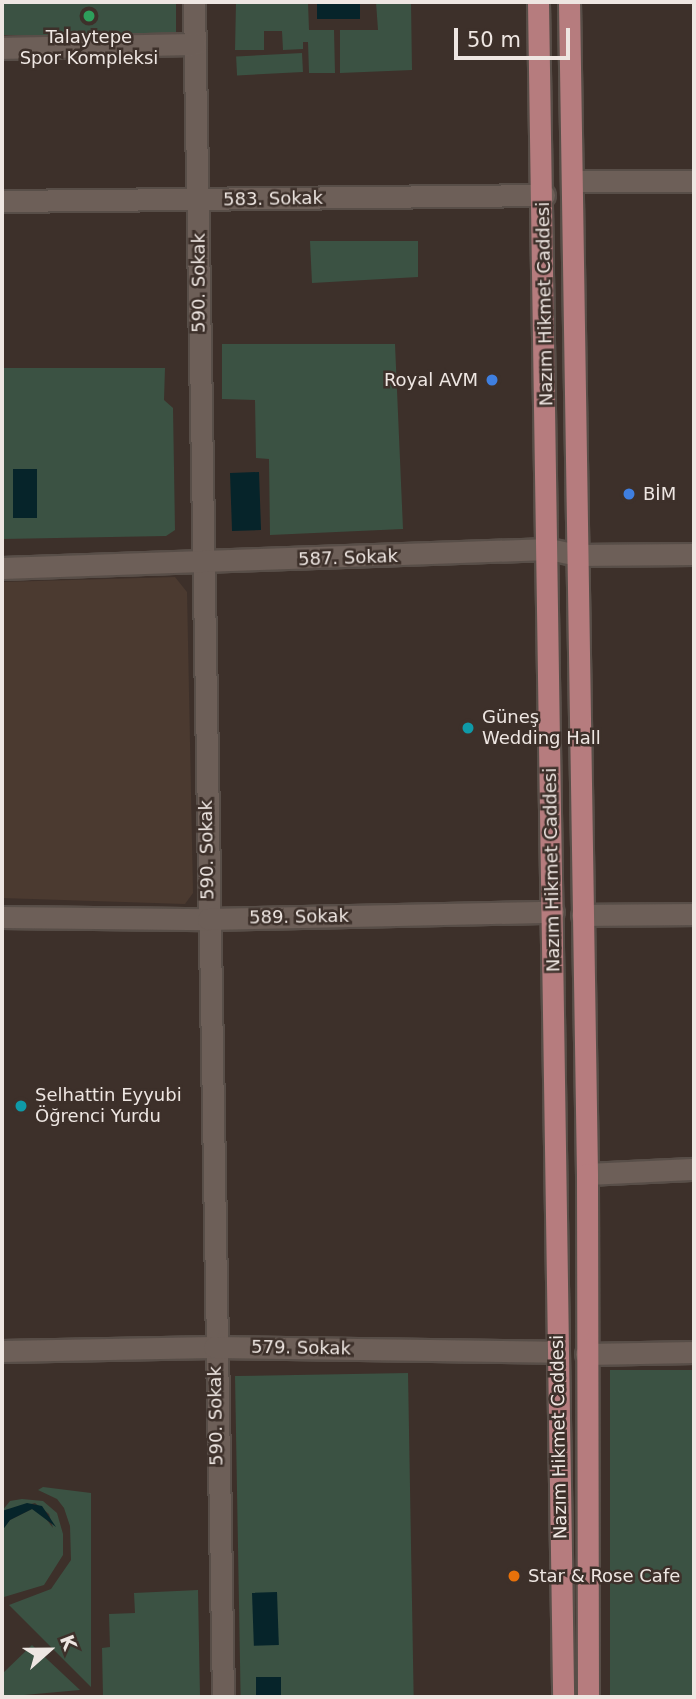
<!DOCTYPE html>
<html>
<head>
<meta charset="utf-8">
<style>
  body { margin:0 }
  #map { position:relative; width:696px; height:1699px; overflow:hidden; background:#3d302a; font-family:"DejaVu Sans",sans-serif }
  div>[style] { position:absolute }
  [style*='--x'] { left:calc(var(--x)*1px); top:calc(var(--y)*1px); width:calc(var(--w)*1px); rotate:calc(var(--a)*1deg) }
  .built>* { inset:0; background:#4b3a30 }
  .green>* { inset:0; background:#3b5243; transform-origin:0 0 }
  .water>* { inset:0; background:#06242a; transform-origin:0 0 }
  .roads { filter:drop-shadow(2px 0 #584e48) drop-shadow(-2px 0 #584e48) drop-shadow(0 2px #584e48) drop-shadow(0 -2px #584e48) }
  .minor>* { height:21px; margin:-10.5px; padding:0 10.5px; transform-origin:10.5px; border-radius:10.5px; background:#6d5f58 }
  .major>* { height:21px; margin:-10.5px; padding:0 10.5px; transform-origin:10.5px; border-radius:10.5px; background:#b67c7e }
  .dots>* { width:19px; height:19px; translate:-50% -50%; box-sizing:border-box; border:4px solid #3d302a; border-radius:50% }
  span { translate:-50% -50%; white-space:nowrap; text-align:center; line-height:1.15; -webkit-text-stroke:5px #3d302a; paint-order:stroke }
  .poi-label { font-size:18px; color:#eee6e2 }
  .right { translate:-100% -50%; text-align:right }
  .left { translate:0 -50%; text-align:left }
  .street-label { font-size:18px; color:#eee6e2 }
  .frame { position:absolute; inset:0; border:4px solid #eee6e2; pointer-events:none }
  .north { position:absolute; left:14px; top:1615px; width:70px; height:70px; -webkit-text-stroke:5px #3d302a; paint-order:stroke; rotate:69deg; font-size:19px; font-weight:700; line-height:28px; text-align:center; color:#eee6e2 }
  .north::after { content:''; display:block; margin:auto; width:24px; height:32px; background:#eee6e2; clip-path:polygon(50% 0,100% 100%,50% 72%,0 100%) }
  .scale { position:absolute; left:454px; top:28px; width:116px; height:32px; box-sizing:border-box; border:4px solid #eee6e2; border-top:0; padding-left:9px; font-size:21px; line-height:24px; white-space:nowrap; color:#eee6e2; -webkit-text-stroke:5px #3d302a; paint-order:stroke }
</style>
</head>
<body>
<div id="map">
  <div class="built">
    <div style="clip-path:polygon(175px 577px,187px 592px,193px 893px,185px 904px,2px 898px,2px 582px)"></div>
  </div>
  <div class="green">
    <div style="left:2px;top:2px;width:174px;height:33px"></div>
    <div style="clip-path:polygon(236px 2px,308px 2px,309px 30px,334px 30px,335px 73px,309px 73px,308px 42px,303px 42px,303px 49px,283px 50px,282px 31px,264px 31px,264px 50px,235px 50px)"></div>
    <div style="clip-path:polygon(376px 2px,411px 2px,412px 70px,340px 73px,340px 30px,378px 30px)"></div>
    <div style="left:302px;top:53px;width:19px;height:66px;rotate:87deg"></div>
    <div style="clip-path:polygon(310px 241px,418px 241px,418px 277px,312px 283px)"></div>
    <div style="clip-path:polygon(222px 344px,395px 344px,403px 529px,270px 535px,269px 459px,256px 458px,255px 400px,222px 399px)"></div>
    <div style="clip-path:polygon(2px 368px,165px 368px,164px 400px,173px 408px,175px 530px,166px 536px,2px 539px)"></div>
    <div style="left:610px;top:1370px;width:84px;height:327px"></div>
    <div style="left:408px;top:1373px;width:324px;height:173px;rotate:89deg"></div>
    <div style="clip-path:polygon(43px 1487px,91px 1493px,91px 1687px,9px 1605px,51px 1589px,71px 1560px,70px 1526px,64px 1508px,57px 1499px,38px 1490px)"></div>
    <div style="clip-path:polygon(22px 1499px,43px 1501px,57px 1513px,63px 1534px,63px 1555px,44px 1585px,4px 1597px,2px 1529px,10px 1520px,32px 1509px,41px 1512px,53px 1528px,49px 1514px,35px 1503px,2px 1511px,10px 1501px)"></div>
    <div style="clip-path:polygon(198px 1590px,200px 1697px,103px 1697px,102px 1648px,110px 1647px,109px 1614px,135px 1613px,134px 1593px)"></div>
    <div style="clip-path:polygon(32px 1645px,80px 1690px,2px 1697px,2px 1674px)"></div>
  </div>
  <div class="water">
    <div style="left:317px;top:2px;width:43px;height:17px"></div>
    <div style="left:13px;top:469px;width:24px;height:49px"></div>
    <div style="left:259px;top:472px;width:58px;height:29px;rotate:88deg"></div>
    <div style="clip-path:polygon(27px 1503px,42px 1506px,56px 1527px,32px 1509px,10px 1520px,2px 1531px,2px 1511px)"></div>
    <div style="left:277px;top:1592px;width:53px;height:25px;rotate:88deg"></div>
    <div style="left:256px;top:1677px;width:25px;height:20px"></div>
  </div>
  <div class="roads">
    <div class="minor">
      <div style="--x:194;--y:2;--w:1695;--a:89.02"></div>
      <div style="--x:2;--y:48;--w:193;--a:-1.2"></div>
      <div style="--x:572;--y:181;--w:122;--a:0"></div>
      <div style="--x:2;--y:201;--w:542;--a:-0.63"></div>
      <div style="--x:2;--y:568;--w:547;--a:-1.99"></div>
      <div style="--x:549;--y:549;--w:29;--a:12"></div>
      <div style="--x:577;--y:555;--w:117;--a:-0.5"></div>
      <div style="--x:582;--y:915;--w:112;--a:-0.5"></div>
      <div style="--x:2;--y:917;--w:206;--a:0.6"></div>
      <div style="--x:208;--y:919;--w:345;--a:-1.2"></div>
      <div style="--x:587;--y:1174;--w:107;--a:-2.7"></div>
      <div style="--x:2;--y:1351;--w:212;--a:-1.1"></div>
      <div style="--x:214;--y:1347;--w:344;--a:0.8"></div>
      <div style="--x:586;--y:1354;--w:108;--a:-1.1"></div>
    </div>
    <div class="major">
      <div style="--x:538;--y:2;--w:1695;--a:89.15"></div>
      <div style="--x:569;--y:2;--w:1172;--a:89.12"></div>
      <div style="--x:587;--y:1174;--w:523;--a:89.89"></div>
    </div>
  </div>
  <div class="dots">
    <div style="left:89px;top:16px;background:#2e9e5b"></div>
    <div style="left:492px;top:380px;background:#3f7fe0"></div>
    <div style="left:629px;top:494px;background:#3f7fe0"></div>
    <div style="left:468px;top:728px;background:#0f9aa8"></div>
    <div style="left:21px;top:1106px;background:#0f9aa8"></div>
    <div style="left:514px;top:1576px;background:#e8710a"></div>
  </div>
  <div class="poi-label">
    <span style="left:89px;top:48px">Talaytepe<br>Spor Kompleksi</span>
    <span class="right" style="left:478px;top:380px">Royal AVM</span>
    <span class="left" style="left:643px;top:494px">BİM</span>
    <span class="left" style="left:482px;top:728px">Güneş<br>Wedding Hall</span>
    <span class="left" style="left:35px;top:1106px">Selhattin Eyyubi<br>Öğrenci Yurdu</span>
    <span class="left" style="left:528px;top:1576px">Star &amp; Rose Cafe</span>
  </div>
  <div class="street-label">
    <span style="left:273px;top:199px;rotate:-1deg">583. Sokak</span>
    <span style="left:199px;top:283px;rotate:-90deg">590. Sokak</span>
    <span style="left:545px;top:304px;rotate:-91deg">Nazım Hikmet Caddesi</span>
    <span style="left:348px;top:558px;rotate:-2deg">587. Sokak</span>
    <span style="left:207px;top:850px;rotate:-91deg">590. Sokak</span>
    <span style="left:552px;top:870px;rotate:-91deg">Nazım Hikmet Caddesi</span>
    <span style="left:299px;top:917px;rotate:-1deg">589. Sokak</span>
    <span style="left:301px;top:1348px;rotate:1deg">579. Sokak</span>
    <span style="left:216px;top:1416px;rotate:-91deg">590. Sokak</span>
    <span style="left:559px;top:1437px;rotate:-91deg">Nazım Hikmet Caddesi</span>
  </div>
  <div class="frame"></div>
  <div class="north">K</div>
  <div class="scale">50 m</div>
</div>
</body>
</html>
